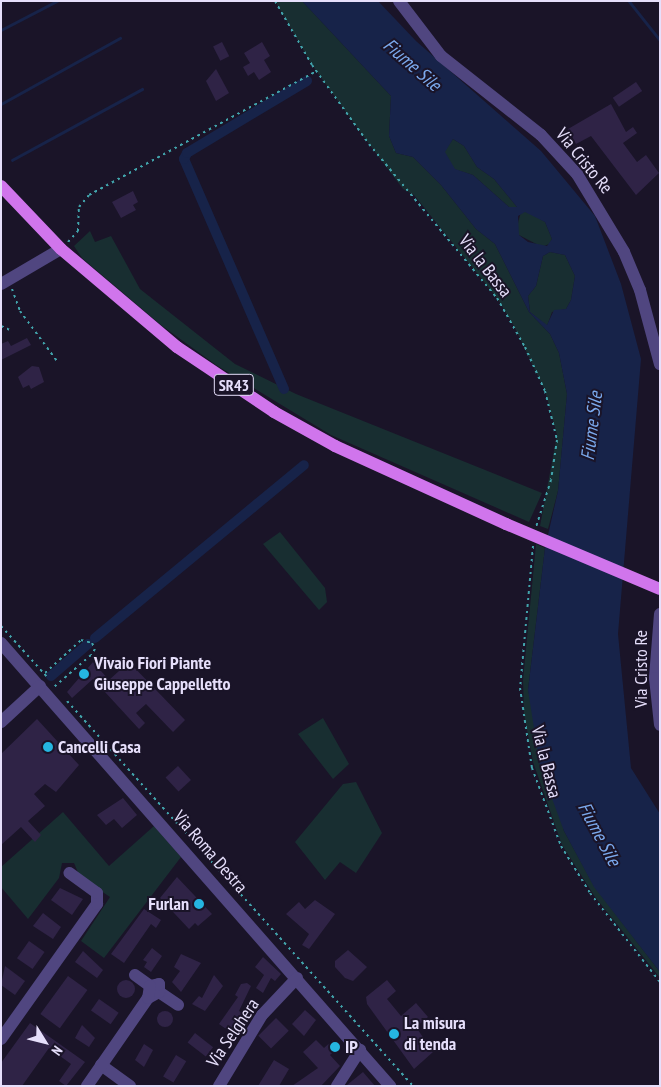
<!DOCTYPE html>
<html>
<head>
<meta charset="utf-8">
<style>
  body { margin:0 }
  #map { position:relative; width:661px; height:1087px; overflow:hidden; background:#1a1428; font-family:"PT Sans Narrow",sans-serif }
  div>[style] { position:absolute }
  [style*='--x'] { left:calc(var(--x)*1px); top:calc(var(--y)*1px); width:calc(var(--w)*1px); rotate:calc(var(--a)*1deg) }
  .green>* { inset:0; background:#182e31 }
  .water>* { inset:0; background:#172349 }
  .stream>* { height:2.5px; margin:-1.25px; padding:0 1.25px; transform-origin:1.25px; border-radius:1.25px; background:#172349 }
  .canal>* { height:10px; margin:-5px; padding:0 5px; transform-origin:5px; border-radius:5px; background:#172349 }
  .building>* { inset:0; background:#2f2346; transform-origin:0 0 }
  .round { border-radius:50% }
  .path>* { height:2px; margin-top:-1px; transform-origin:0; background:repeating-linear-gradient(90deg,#41a4ac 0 2.5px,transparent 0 6.5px) }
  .minor>* { height:12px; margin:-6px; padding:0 6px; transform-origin:6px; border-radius:6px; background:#504680 }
  .major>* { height:12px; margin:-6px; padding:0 6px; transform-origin:6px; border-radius:6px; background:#d075ec }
  .major-bridge>* { height:12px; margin:-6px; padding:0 6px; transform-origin:6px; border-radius:6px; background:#d075ec }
  .dots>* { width:14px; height:14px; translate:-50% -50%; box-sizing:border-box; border:2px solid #1a1428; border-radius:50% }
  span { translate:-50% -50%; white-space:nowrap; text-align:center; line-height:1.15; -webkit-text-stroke:4px #1a1428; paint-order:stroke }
  .shield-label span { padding:1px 4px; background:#1a1428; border:1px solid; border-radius:4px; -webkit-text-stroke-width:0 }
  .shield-label { font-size:16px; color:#e6dffb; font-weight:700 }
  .street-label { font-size:18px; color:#e6dffb }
  .poi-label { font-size:18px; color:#e6dffb; font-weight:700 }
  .left { translate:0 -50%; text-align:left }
  .right { translate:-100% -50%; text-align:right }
  .water-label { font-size:19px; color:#7ba9ed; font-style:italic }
  .frame { position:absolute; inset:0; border:2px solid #e6dffb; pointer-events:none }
  .north { position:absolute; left:20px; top:1017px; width:50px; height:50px; -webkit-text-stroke:4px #1a1428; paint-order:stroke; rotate:126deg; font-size:14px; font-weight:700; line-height:20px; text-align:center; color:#e6dffb }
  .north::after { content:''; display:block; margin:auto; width:18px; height:22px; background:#e6dffb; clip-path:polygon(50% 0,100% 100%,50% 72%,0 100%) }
</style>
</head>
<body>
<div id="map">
  <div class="green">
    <div style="clip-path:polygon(275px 1px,303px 2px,391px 96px,389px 136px,396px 153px,413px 157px,441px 185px,476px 229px,495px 244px,529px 312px,550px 334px,559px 353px,567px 394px,558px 491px,548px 529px,540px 526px,557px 435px,545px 391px,514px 326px,497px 298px,414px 195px,403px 189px,369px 144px,312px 65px)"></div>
    <div style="clip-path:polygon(453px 139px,464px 146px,477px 167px,494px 179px,517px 207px,509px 207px,473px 175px,454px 169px,444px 152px)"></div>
    <div style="clip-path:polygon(521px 212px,529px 212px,545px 222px,552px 239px,549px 244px,542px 247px,519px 235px,516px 230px)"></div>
    <div style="clip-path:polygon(90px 231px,95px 242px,111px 236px,140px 289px,235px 364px,296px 394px,542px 493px,529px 522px,331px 435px,216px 365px,161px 325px,82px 258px,74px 246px)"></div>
    <div style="clip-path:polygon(550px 252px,565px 255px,575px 276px,571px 300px,566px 309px,552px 312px,547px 326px,530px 312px,528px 296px,536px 286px,543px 256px)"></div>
    <div style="clip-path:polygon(280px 532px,325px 588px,327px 602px,319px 610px,263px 544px)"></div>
    <div style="clip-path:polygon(536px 544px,545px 548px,528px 690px,564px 831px,594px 886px,660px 972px,660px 978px,595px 897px,562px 845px,533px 762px,524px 714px,523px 680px)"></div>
    <div style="clip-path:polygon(323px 718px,349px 764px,333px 779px,298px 734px)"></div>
    <div style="clip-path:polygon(356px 782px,382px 833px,356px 873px,340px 862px,325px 880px,295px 842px,343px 784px)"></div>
    <div style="clip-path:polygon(63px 812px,109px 866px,154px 826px,181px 857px,104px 958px,81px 941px,110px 897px,80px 877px,74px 863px,62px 863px,59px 878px,28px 919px,1px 887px,1px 867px)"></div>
  </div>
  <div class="water">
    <div style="clip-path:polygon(evenodd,302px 1px,378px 1px,416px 41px,541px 151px,595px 216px,621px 284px,641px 359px,618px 634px,631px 768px,660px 814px,660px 972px,594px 887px,564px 831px,540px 766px,528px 690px,545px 548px,558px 491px,567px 394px,559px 353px,550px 334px,529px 312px,495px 244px,476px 229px,441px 185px,413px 157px,396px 153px,389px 136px,391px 96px,302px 1px,453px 139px,464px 146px,477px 167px,494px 179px,517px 207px,509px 207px,473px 175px,455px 169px,445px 152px,453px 139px,302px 1px,525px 212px,545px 222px,552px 239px,547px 246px,528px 242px,519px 235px,518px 216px,525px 212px,302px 1px,550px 252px,565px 255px,575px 276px,571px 300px,566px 309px,554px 310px,547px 325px,530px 312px,528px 296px,536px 286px,543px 256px,550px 252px)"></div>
  </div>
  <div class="stream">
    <div style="--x:629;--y:1;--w:50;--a:51.5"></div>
    <div style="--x:1;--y:30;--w:63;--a:-27.4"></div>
    <div style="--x:1;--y:104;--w:136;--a:-29"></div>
    <div style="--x:12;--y:160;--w:148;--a:-28.6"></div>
  </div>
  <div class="canal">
    <div style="--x:284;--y:389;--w:251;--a:-113.5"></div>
    <div style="--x:184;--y:159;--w:7;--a:-63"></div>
    <div style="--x:187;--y:153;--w:140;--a:-31"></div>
    <div style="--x:95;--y:638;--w:271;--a:-39.6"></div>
    <div style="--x:51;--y:676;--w:49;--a:-40.9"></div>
  </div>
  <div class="building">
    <div style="left:222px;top:42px;width:16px;height:10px;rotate:63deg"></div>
    <div style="clip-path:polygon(262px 42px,270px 56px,264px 60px,271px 72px,259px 80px,254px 72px,248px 76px,243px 67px,250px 63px,244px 53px)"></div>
    <div style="clip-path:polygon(216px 69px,229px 93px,216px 101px,206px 81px)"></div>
    <div style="left:636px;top:82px;width:11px;height:28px;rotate:56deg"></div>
    <div style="clip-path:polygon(611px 104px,626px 132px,633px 127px,637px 133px,623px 143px,637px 162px,646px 155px,659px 173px,636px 195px,591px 136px,576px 144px,568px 129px)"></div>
    <div style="clip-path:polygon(133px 191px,138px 202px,133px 205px,136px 210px,121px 218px,112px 202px)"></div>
    <div style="clip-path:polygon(27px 338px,31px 345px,1px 360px,1px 344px,8px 341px,11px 346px)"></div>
    <div style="clip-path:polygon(32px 366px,39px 367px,44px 382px,31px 389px,29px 385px,23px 388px,18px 377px)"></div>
    <div style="clip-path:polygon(93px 662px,109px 680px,129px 662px,185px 720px,173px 732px,146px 704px,136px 713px,145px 723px,139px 729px,93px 679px,72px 698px,67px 692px)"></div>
    <div style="clip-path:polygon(37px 719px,79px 765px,56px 792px,45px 784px,34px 794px,45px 806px,28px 821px,41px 835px,35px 842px,21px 827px,1px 845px,1px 754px)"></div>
    <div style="left:178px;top:766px;width:19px;height:17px;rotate:47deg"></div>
    <div style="clip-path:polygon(123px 798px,137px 815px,122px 828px,114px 819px,106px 825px,97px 815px)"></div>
    <div style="clip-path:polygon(177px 877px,212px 914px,198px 926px,195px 923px,189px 929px,160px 898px)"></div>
    <div style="clip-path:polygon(60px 888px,83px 899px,72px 915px,51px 900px)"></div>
    <div style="clip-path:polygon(315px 900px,335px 914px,309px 949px,302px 945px,309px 934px,286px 914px,299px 902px,305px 909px)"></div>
    <div style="clip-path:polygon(144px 909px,161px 920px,156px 928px,151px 924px,124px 963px,111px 954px)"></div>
    <div style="clip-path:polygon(43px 913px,61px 927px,53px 939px,33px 926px)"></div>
    <div style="left:29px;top:941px;width:19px;height:21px;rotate:35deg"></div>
    <div style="clip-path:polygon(152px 948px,162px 956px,151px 972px,144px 967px,147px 962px,143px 960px)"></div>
    <div style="clip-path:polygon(348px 950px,367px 967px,353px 981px,345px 978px,335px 967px,335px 961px)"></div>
    <div style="clip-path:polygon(83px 951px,103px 970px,97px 978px,75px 962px)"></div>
    <div style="clip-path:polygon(181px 954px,201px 963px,181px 992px,172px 982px,180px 971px,174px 967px)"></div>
    <div style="clip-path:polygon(263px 957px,281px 974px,275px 981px,271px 978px,263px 993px,256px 988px,264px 975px,255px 967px)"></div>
    <div style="clip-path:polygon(5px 966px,25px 981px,15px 995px,1px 985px)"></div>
    <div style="clip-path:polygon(214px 975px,223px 986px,205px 1011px,192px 1004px,199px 996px,202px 998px)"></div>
    <div style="left:68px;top:976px;width:24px;height:47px;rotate:36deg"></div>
    <div style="clip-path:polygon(387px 980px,396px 991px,387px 999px,401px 1016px,416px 1003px,428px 1017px,416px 1027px,433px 1052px,414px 1069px,367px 1004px,366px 997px)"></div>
    <div class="round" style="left:117px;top:980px;width:18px;height:18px"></div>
    <div style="clip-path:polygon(247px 983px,251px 986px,239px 1011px,246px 1015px,233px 1034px,219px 1024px,238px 997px,235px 995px,241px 984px)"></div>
    <div style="left:99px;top:999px;width:24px;height:14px;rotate:35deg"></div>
    <div style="clip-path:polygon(305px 1010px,316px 1020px,304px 1036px,292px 1024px)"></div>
    <div class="round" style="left:157px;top:1011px;width:16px;height:16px"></div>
    <div style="left:276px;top:1018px;width:18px;height:25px;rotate:45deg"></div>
    <div style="clip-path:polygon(30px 1023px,85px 1062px,66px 1086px,59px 1081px,71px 1064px,49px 1048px,22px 1086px,1px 1086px,1px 1063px)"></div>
    <div style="clip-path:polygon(82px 1025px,95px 1038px,89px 1047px,75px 1038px)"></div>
    <div style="left:195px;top:1033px;width:23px;height:12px;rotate:38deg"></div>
    <div style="clip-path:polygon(316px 1040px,324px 1048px,333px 1040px,339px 1047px,330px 1055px,340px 1066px,321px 1086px,292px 1086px,318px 1068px,303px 1052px)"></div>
    <div style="clip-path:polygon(144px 1044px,153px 1050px,144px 1067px,135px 1060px)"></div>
    <div style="left:176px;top:1055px;width:12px;height:25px;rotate:31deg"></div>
    <div style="clip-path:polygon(274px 1060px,289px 1069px,279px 1086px,258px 1086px)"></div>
    <div style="clip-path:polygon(363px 1072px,375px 1086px,347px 1086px,347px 1085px)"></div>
  </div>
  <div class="path">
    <div style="--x:275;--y:1;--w:74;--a:60"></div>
    <div style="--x:312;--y:65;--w:97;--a:54.2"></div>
    <div style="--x:369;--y:144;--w:200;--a:50.3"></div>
    <div style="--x:497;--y:298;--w:56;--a:60.3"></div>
    <div style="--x:525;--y:347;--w:48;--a:65.6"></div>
    <div style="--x:545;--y:391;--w:50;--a:76.2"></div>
    <div style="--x:557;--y:440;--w:40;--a:98.5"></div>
    <div style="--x:551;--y:480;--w:49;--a:107.7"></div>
    <div style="--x:68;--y:242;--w:15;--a:-48"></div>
    <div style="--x:78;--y:231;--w:24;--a:-88"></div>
    <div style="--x:79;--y:207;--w:16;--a:-50"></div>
    <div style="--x:89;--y:195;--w:259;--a:-28.6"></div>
    <div style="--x:12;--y:289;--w:23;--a:70"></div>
    <div style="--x:20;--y:311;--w:62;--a:53.5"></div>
    <div style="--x:1;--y:326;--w:10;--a:24"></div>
    <div style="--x:533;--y:546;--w:143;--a:95.2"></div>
    <div style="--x:520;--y:688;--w:81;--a:81.5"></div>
    <div style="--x:532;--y:768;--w:83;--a:69.6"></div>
    <div style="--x:561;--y:846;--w:55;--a:58.3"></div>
    <div style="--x:590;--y:893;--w:113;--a:51.8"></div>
    <div style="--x:1;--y:626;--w:70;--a:47.9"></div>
    <div style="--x:45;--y:673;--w:49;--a:-42.5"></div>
    <div style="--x:81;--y:640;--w:11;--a:15"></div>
    <div style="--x:92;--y:643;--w:7;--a:63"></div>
    <div style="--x:95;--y:649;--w:7;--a:124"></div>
    <div style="--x:91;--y:655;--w:49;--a:139.1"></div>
    <div style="--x:67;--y:701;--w:518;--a:48.05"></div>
  </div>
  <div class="minor">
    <div style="--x:399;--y:1;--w:69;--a:52.6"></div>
    <div style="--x:441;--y:56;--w:127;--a:38.3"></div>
    <div style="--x:541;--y:135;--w:53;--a:47.3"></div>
    <div style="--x:577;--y:174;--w:91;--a:58.9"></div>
    <div style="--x:624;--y:252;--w:41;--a:67.2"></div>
    <div style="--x:640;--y:290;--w:77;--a:74.9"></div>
    <div style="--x:1;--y:284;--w:69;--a:-30.3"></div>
    <div style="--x:660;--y:614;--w:64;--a:94.5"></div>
    <div style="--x:655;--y:678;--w:47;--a:83.9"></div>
    <div style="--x:1;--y:643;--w:590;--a:48.71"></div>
    <div style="--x:1;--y:722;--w:53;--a:-42.7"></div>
    <div style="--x:135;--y:975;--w:19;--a:36"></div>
    <div style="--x:159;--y:992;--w:23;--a:34"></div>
    <div style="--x:1;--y:1039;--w:166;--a:-54.6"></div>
    <div style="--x:97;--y:904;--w:11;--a:-90"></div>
    <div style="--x:97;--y:893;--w:34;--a:-144"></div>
    <div style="--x:101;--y:1065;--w:36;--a:36"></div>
    <div style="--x:87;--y:1086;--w:107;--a:-55.3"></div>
    <div style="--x:148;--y:998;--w:13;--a:-29"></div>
    <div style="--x:159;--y:992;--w:8;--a:-90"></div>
    <div style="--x:159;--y:984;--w:9;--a:167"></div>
    <div style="--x:150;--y:986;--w:12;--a:99"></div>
    <div style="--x:219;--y:1086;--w:83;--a:-58.8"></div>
    <div style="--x:262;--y:1015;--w:51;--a:-46.6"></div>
    <div style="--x:337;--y:1086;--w:43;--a:-57.4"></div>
  </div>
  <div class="major">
    <div style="--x:1;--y:186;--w:87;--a:46.4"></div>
    <div style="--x:61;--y:249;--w:152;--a:40.2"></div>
    <div style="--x:177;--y:347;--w:117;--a:33.8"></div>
    <div style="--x:274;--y:412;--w:70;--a:29.1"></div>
    <div style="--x:335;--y:446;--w:188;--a:24.5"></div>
  </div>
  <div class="major-bridge">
    <div style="--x:506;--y:524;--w:167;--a:22.9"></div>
  </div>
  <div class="dots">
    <div style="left:84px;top:674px;background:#25b5e1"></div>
    <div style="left:48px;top:747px;background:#25b5e1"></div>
    <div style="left:199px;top:904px;background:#25b5e1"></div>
    <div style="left:394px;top:1034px;background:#25b5e1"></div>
    <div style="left:335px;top:1047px;background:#25b5e1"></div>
  </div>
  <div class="shield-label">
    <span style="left:234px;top:385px">SR43</span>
  </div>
  <div class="street-label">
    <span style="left:584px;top:161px;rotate:51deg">Via Cristo Re</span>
    <span style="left:485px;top:266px;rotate:52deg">Via la Bassa</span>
    <span style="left:641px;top:669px;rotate:-90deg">Via Cristo Re</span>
    <span style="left:546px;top:762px;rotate:76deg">Via la Bassa</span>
    <span style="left:210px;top:852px;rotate:49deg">Via Roma Destra</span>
    <span style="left:233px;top:1033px;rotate:-56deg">Via Selghera</span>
  </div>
  <div class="poi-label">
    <span class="left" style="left:94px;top:674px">Vivaio Fiori Piante<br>Giuseppe Cappelletto</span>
    <span class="left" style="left:58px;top:747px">Cancelli Casa</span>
    <span class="right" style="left:189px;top:904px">Furlan</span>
    <span class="left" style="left:404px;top:1034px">La misura<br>di tenda</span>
    <span class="left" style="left:345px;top:1047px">IP</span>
  </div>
  <div class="water-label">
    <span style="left:412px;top:65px;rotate:41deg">Fiume Sile</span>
    <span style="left:592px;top:426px;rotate:-83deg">Fiume Sile</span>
    <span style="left:599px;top:834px;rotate:62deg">Fiume Sile</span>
  </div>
  <div class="frame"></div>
  <div class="north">N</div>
</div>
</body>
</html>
